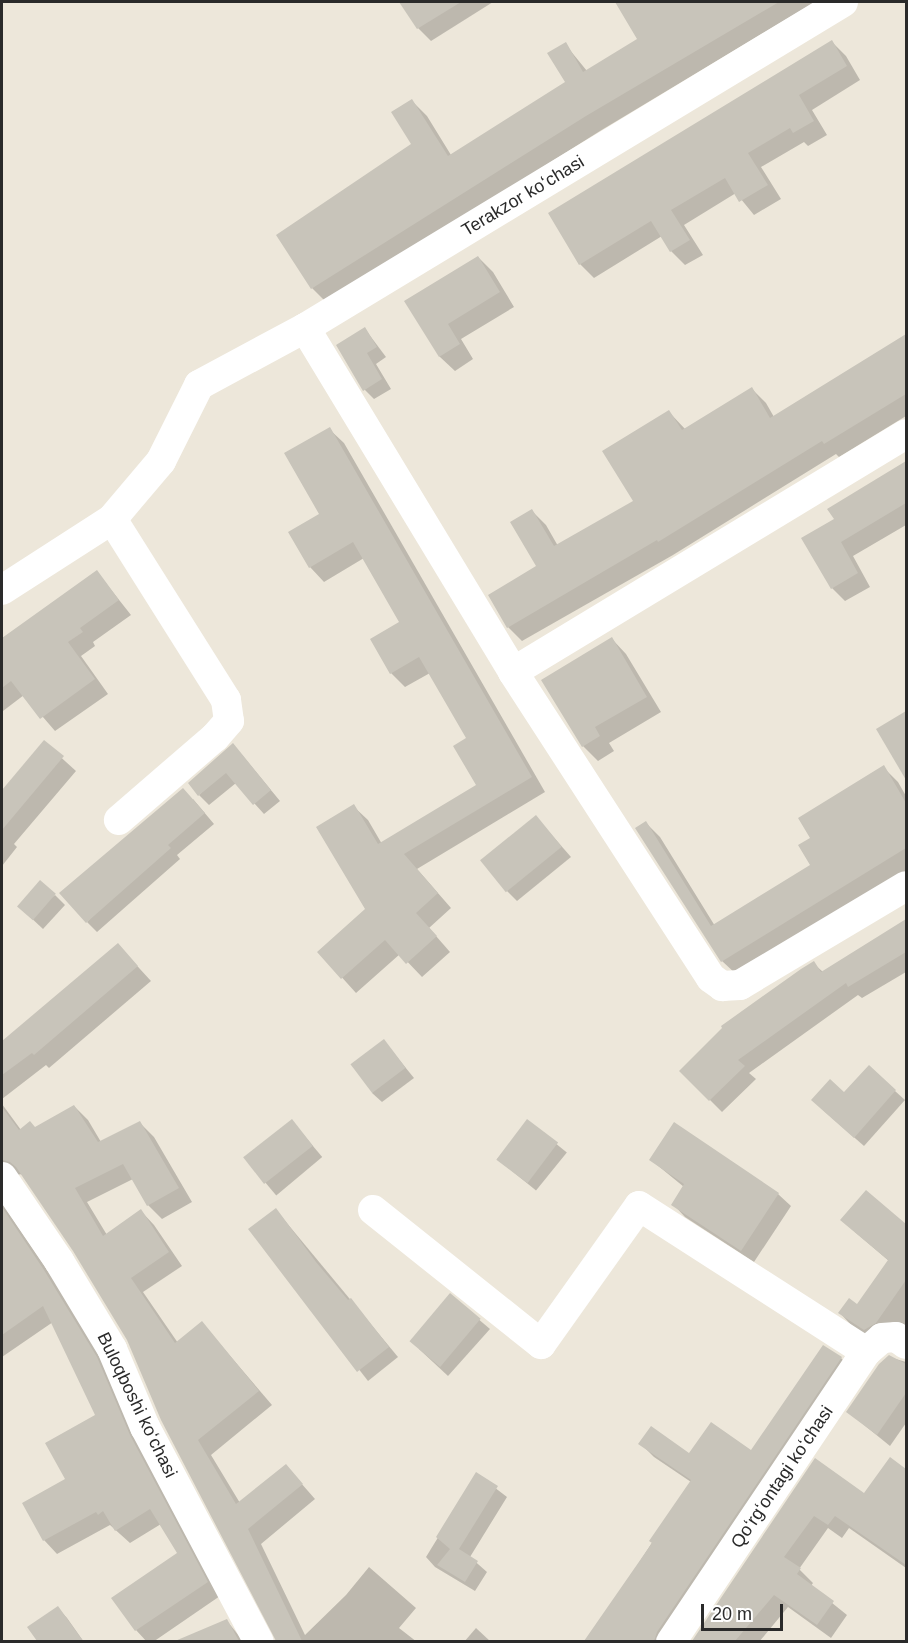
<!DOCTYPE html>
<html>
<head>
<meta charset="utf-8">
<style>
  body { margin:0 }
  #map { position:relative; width:908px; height:1643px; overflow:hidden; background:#ede7da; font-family:Helvetica,sans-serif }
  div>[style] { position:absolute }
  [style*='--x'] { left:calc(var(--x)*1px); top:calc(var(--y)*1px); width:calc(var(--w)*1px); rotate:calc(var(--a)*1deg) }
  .shadow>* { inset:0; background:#0003; transform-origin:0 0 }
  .building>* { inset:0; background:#c8c4ba; transform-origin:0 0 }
  .street>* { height:30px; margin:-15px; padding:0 15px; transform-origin:15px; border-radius:15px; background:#fff }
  span { translate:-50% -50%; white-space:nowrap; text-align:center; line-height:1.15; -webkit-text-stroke:4.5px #fff; paint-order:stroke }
  .street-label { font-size:18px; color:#2a2a2a }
  .frame { position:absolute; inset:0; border:3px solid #2a2a2a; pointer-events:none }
  .scale { position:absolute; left:701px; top:1604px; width:82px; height:27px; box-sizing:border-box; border:3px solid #2a2a2a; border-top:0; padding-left:8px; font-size:18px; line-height:21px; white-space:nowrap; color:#2a2a2a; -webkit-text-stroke:4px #fff; paint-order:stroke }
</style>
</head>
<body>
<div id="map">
  <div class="shadow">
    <div style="clip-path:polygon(404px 2px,493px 2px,431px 41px,418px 28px,402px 3px)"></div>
    <div style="clip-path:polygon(638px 2px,815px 2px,600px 131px,327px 303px,312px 288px,413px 145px,412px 101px,427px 116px,451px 155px,567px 83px,565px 44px,587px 71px,640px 39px,622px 11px)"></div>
    <div style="clip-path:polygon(832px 42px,846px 56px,860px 80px,812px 110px,827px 135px,808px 146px,804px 142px,761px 167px,781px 199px,754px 215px,736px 193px,684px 225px,703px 255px,685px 265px,671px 251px,662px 236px,594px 278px,580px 264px)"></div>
    <div style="clip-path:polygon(478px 257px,493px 272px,514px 307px,461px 339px,473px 359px,455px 371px,440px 357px,406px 301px)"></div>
    <div style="clip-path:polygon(365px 329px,386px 357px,376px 364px,391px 389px,374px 399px,365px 390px)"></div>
    <div style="clip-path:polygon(906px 336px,906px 416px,839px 457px,836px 454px,673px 555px,522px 641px,508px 627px,538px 567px,532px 511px,546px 525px,558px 546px,635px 501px,669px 412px,686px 430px,752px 389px,766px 403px,774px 417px)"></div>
    <div style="clip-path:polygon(329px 429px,344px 443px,545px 792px,417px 869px,451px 908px,429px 928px,450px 952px,422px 977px,400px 954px,356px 993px,319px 952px,367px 909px,353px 806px,368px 820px,382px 844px,478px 786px,468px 739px,430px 673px,405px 687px,391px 673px,401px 622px,364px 558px,324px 582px,310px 567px,321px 514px)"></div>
    <div style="clip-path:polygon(906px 463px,906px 525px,853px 556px,870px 587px,845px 601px,832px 588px,836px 520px,830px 510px)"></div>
    <div style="clip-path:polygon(97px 572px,131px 615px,93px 642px,95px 646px,81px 656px,108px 694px,55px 731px,24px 695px,3px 711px,2px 639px)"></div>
    <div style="clip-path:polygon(612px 639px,626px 654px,661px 712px,609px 743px,614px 751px,598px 761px,583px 746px)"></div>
    <div style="clip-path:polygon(906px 713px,906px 776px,878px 730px)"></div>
    <div style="clip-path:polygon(44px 742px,76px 771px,14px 844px,17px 847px,2px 866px,2px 792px)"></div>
    <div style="clip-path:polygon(242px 755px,280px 801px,264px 814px,236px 783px,209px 805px,199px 795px)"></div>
    <div style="clip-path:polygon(883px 767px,898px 782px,906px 796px,906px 873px,737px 975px,722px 961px,646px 823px,660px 837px,715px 926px,813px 866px,812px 838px)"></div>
    <div style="clip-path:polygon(193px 799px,214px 824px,177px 855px,180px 859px,97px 932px,87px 922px)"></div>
    <div style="clip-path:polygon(536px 817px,571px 857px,517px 901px,507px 891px)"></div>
    <div style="clip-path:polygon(55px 895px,65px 905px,43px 929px,28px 915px)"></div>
    <div style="clip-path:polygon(902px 924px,906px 929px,906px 972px,862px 998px,858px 995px,749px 1073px,756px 1079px,722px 1112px,681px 1071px,813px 963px,823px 972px)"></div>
    <div style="clip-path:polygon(118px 945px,151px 981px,49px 1068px,46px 1065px,2px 1099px,2px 1043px)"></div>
    <div style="clip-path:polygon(384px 1041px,414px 1078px,382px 1102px,372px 1093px)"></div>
    <div style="clip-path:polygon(895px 1091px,905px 1100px,864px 1146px,823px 1110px,845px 1094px)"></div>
    <div style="clip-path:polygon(2px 1104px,21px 1130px,35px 1128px,74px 1106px,88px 1120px,101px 1142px,140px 1123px,154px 1137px,192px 1202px,162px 1219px,148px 1205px,133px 1179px,87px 1202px,107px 1235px,141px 1211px,154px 1225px,182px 1266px,143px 1292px,178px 1343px,202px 1323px,272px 1405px,211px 1455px,240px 1503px,286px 1466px,315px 1499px,261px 1544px,305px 1635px,346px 1595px,369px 1567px,416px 1608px,399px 1628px,417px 1642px,278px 1642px,128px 1340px,75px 1251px,23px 1174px,7px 1176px,2px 1181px)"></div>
    <div style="left:292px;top:1121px;width:47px;height:60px;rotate:50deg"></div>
    <div style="left:528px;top:1121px;width:50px;height:49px;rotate:39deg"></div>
    <div style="clip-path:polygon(651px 1160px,778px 1194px,791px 1206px,754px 1262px,685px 1217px,673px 1204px,684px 1187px)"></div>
    <div style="clip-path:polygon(866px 1192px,906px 1226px,906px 1334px,878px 1342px,852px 1326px,840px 1313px,857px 1306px,889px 1261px,855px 1232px)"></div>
    <div style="clip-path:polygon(2px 1203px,58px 1286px,110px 1372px,220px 1596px,153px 1642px,147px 1642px,136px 1630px,179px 1554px,161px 1524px,130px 1543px,110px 1525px,57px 1554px,44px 1540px,67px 1479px,97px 1416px,53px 1322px,2px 1357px)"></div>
    <div style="clip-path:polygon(276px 1210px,398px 1357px,368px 1381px,250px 1229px)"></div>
    <div style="clip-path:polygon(450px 1295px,490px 1329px,448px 1376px,419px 1349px)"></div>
    <div style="clip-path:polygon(889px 1357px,906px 1362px,906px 1423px,890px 1446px,848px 1412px)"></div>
    <div style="clip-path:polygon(841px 1358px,854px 1372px,673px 1642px,588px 1642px,691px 1482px,654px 1457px,640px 1443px,690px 1455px,751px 1452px)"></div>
    <div style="clip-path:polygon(890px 1459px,906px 1471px,906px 1568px,849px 1528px,842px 1538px,828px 1528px,799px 1569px,813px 1583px,811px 1586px,847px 1615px,831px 1638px,788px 1607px,759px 1642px,694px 1642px,816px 1460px,865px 1495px)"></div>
    <div style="clip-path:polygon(477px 1474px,507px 1497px,470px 1557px,487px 1572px,475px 1591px,435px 1567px,426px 1557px)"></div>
    <div style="clip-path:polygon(58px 1608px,67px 1618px,84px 1642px,39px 1642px,29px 1628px)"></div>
    <div style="clip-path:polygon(227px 1621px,244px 1642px,202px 1642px,199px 1633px)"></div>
    <div style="clip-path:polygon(476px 1628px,491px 1642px,464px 1642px)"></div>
  </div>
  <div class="building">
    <div style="clip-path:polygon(399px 2px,461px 2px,417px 29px)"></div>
    <div style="clip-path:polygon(615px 2px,779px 2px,586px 116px,311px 289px,276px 235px,411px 144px,391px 112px,412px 99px,448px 156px,565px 82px,547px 53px,566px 42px,583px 72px,637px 39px)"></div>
    <div style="clip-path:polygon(832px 40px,847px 66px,799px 95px,814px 121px,793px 133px,790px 128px,748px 153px,768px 185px,739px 202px,725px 178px,671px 210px,690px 240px,670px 252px,651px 221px,579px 265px,548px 213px)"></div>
    <div style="clip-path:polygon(478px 256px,500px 292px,448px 324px,460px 344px,439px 357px,404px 301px)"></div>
    <div style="clip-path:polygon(365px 327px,377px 347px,367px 353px,382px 379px,363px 391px,336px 345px)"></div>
    <div style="clip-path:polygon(906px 334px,906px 394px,824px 444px,822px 441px,658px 542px,657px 540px,507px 628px,488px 595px,536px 566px,510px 522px,532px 509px,554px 546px,633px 501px,602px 451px,669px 410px,682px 430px,752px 387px,770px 418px)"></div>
    <div style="clip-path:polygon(330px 427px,532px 777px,404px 854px,438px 893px,416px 913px,437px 936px,406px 964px,385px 940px,341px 979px,317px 952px,365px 909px,316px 827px,354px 804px,378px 844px,476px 785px,453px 746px,466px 738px,419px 657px,390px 674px,370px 639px,399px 622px,353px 542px,309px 568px,288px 532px,319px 514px,284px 453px)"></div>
    <div style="clip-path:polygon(906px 461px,906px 503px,841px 542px,858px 573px,831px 589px,801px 538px,834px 519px,827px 509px)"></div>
    <div style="clip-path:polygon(97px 570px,119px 600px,80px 628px,83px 632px,68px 642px,95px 679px,40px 719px,11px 681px,2px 688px,2px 638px)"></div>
    <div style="clip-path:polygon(612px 637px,647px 697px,595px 727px,600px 736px,582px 747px,541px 680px)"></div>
    <div style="clip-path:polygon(906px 711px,906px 780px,876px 729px)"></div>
    <div style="clip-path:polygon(44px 740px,64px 756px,2px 830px,2px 790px)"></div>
    <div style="clip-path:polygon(233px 743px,271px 790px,253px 805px,226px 773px,198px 796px,188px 783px)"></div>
    <div style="clip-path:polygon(884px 765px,906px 803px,906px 848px,721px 962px,635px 828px,646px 821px,711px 926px,810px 865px,798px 845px,810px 838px,798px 818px)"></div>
    <div style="clip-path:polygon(183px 788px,205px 813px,168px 845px,171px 848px,86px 923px,59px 893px)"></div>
    <div style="left:536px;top:815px;width:41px;height:72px;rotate:51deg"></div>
    <div style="left:40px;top:880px;width:21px;height:35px;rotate:41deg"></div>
    <div style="clip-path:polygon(906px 919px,906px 952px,848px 987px,846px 983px,738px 1060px,745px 1066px,709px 1101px,679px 1071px,722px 1028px,721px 1026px,801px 969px,814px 961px,821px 972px)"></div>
    <div style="clip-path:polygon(118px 943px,138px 966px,34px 1055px,32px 1053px,2px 1075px,2px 1041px)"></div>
    <div style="left:384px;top:1039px;width:36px;height:42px;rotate:53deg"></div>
    <div style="clip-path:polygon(869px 1065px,896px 1090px,854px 1138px,811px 1100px,830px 1079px,844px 1092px)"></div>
    <div style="clip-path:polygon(74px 1105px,98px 1142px,140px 1121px,179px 1188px,147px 1206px,123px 1164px,75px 1188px,103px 1236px,141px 1209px,169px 1252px,131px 1278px,175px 1343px,202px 1321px,259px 1391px,198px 1440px,236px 1504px,286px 1464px,303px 1484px,248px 1529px,302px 1641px,276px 1641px,161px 1420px,127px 1340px,73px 1251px,16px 1167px,10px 1162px,2px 1160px,2px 1107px,19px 1130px,30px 1121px,35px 1127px)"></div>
    <div style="left:292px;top:1119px;width:34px;height:62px;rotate:52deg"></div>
    <div style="left:527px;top:1119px;width:39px;height:51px;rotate:37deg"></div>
    <div style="clip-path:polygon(674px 1122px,779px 1193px,741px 1251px,671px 1205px,684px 1184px,649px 1160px)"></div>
    <div style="clip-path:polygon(866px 1190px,906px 1224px,906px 1280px,876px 1323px,864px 1330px,838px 1313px,849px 1298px,857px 1304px,888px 1260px,840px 1220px)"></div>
    <div style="clip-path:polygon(2px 1207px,44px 1270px,97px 1357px,130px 1435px,208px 1582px,135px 1631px,111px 1598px,177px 1553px,150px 1509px,115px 1531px,103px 1511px,98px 1515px,96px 1512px,43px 1541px,22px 1503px,65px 1479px,45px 1443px,95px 1415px,43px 1306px,2px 1335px)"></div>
    <div style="clip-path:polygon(276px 1208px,316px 1262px,348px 1300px,351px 1298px,389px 1347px,357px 1372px,248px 1229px)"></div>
    <div style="left:450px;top:1293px;width:40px;height:63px;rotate:40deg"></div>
    <div style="clip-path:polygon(823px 1345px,842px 1357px,657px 1632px,654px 1641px,584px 1641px,652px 1543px,649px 1541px,691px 1480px,638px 1444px,651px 1426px,689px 1453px,711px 1422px,751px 1450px)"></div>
    <div style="clip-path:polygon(889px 1355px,906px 1364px,906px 1393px,877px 1435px,846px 1412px,879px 1364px)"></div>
    <div style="clip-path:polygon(890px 1457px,906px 1469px,906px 1565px,835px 1516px,828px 1525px,814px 1516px,784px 1557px,801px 1568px,797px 1574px,834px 1601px,817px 1625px,774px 1595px,735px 1641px,692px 1641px,815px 1458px,864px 1493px)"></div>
    <div style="clip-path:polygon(476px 1472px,498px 1486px,459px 1549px,478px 1561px,465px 1582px,437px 1565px,450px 1549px,436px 1537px)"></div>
    <div style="clip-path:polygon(58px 1606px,83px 1641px,37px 1641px,27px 1627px)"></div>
    <div style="clip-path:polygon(227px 1619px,239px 1641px,175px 1641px)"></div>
  </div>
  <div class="street">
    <div style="--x:305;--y:328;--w:402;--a:58.8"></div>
    <div style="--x:513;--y:672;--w:364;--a:57.1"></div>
    <div style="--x:711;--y:978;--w:14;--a:36"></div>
    <div style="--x:722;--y:986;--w:18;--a:-3"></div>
    <div style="--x:740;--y:985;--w:193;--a:-30.8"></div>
    <div style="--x:112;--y:519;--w:214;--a:57.8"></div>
    <div style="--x:226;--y:700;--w:21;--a:82"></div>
    <div style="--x:229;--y:721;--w:21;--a:131"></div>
    <div style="--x:215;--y:737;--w:127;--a:139.2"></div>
    <div style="--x:2;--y:590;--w:131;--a:-32.8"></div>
    <div style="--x:112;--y:519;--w:76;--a:-49.8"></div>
    <div style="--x:161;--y:461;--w:85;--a:-63.4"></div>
    <div style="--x:199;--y:385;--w:120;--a:-28.3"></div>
    <div style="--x:305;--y:328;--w:629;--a:-31.21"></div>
    <div style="--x:513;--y:672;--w:459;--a:-31.2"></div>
    <div style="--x:2;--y:1177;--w:102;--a:55.8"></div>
    <div style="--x:59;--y:1261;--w:103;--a:58.9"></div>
    <div style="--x:112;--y:1349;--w:85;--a:67.1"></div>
    <div style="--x:145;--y:1427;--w:243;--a:62.1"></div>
    <div style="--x:373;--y:1210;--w:215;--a:38.6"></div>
    <div style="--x:541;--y:1344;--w:169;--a:-54.6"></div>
    <div style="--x:639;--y:1206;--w:270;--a:32.7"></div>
    <div style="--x:671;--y:1642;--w:349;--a:-56.1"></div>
    <div style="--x:866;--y:1352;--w:21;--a:-41"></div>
    <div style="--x:882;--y:1338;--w:14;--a:-4"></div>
    <div style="--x:896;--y:1337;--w:12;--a:35"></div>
  </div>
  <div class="street-label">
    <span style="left:523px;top:196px;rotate:-31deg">Terakzor koʻchasi</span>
    <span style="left:137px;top:1405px;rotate:64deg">Buloqboshi koʻchasi</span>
    <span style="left:782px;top:1477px;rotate:-56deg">Qoʻrgʻontagi koʻchasi</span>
  </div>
  <div class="frame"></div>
  <div class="scale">20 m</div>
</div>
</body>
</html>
